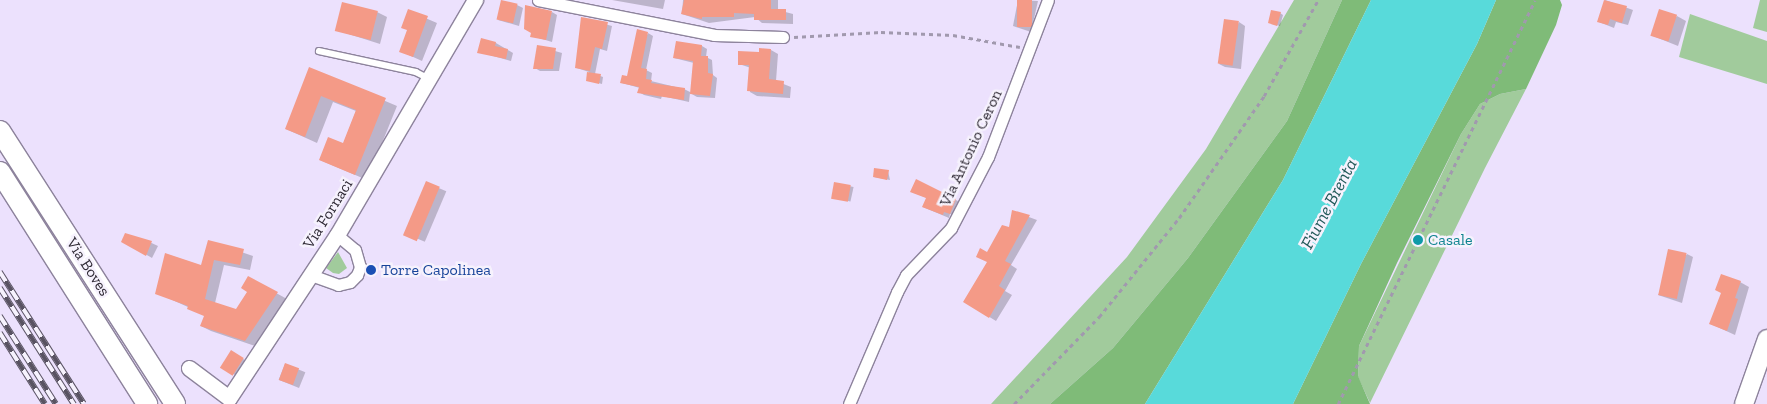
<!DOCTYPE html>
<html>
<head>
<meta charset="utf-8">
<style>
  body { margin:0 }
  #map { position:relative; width:1767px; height:404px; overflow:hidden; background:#ece1fd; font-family:"Zilla Slab",serif }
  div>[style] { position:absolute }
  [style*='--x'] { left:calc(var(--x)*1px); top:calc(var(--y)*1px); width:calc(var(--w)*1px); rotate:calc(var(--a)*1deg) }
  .green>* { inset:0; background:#a1cb9c }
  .forest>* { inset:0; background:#7fbb78 }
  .water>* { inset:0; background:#58dada }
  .shadow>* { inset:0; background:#0003; transform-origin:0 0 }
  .building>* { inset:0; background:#f49a87; transform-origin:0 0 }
  .path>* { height:2.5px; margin-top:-1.25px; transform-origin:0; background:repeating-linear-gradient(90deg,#a199ae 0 4px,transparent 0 8px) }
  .roads { filter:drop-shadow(1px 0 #8d839c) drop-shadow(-1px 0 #8d839c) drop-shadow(0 1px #8d839c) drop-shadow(0 -1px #8d839c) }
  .lane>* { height:5.5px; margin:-2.75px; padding:0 2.75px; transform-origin:2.75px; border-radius:2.75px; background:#fff }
  .street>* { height:11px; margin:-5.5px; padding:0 5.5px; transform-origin:5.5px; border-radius:5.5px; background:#fff }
  .secondary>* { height:15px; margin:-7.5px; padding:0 7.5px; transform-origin:7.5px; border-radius:7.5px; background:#fff }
  .primary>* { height:18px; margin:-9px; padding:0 9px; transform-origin:9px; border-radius:9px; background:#fff }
  .highway>* { height:20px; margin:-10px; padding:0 10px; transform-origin:10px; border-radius:10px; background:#fff }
  .rail>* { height:5.5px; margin-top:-2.75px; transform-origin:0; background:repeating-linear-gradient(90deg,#f6f2fd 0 11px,#595362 0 22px); box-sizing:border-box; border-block:1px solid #595362 }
  .dots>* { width:14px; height:14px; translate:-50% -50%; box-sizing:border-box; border:2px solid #f6f2fd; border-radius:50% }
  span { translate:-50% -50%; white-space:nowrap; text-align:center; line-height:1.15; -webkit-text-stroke:5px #f6f2fd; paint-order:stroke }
  .street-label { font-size:16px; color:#2f2a35 }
  .culture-label { font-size:16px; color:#0d838f }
  .left { translate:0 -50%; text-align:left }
  .transit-label { font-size:16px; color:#164399 }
  .water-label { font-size:18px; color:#225959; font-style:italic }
</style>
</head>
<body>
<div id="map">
  <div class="green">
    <div style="clip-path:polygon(1294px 0,1342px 0,1287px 121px,1188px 258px,1113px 348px,1050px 404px,991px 404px,1127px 257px,1206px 149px)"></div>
    <div style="clip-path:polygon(1760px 0,1767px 0,1767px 32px,1753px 28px)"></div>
    <div style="clip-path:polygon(1690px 14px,1767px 41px,1767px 84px,1679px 57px)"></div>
    <div style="clip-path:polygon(1526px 89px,1485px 168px,1370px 403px,1358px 377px,1359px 346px,1461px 134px,1480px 104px,1500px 94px)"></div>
    <div style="clip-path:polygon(338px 252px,347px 268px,339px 274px,333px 273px,326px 268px)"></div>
  </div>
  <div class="forest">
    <div style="clip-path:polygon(1342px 0,1371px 0,1283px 180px,1145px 404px,1050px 404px,1113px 348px,1188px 258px,1287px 121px)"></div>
    <div style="clip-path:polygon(1496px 0,1560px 0,1562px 5px,1556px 25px,1526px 89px,1500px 94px,1480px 104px,1461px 134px,1397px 263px,1359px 346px,1358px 376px,1370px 404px,1293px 404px,1361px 264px,1477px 44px)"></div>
  </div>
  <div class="water">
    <div style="clip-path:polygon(1371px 0,1496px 0,1477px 44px,1361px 264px,1293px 404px,1145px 404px,1283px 180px)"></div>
  </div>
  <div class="shadow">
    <div style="clip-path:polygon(612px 0,665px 0,663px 9px)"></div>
    <div style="clip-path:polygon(683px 0,778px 0,778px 10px,793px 14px,793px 24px,762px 23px,755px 17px,709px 23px,682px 14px)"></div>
    <div style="clip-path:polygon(1018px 0,1038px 1px,1031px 32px,1013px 26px)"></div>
    <div style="clip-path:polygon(1605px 0,1633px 10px,1628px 25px,1616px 22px,1614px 28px,1599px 22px)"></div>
    <div style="clip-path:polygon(517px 5px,523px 8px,519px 26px,498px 20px)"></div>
    <div style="clip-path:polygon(409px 11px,437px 23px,422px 61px,400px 51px,408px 30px)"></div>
    <div style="clip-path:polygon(377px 12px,387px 17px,380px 44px,336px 30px)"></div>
    <div style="clip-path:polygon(552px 12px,557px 15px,552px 42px,532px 36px)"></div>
    <div style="clip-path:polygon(1280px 13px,1283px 15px,1280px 26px,1272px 24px)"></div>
    <div style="clip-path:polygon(1677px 16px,1686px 21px,1678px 46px,1653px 36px)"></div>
    <div style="clip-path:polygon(582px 18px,612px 26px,607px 51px,600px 49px,595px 74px,603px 77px,602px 84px,587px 80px,589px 72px,577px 68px)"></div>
    <div style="clip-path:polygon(1239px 22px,1245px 26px,1241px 69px,1225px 67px,1219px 64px)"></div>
    <div style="clip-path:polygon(648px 33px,653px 36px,646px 70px,652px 73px,651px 81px,684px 89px,692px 93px,694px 63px,674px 58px,677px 42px,702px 46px,707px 49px,706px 57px,712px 60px,713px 75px,717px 78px,715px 98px,697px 97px,690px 93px,689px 102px,662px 96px,661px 99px,644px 95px,639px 92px,640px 88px,622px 83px,628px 77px)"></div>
    <div style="clip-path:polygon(482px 40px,496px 43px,513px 53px,511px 61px,479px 52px)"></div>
    <div style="clip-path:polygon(538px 46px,562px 53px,559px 71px,540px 71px,535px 68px)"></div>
    <div style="clip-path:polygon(771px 50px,778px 54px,776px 81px,791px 87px,790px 98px,757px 96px,750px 92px,751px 68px,739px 64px)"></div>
    <div style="clip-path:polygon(310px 69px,397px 106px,367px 180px,320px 160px,343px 145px,356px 111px,333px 102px,317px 143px,286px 129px)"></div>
    <div style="clip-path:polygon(888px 171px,890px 180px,874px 177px)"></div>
    <div style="left:427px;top:183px;width:21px;height:55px;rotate:23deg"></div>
    <div style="left:835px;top:183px;width:19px;height:15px;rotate:12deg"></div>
    <div style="clip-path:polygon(912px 192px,956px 200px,961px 203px,955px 216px,950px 214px,949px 218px,923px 207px,927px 198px)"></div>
    <div style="clip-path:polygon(1013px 211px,1037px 220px,1011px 265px,1017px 269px,1005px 291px,1012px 295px,996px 321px,965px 302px,988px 262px,988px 254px,1010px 229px)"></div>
    <div style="clip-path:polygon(143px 239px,158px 246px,152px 258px,123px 241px)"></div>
    <div style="clip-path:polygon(209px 241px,253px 256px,250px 270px,224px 265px,215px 303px,236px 311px,248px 291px,249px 278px,287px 299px,255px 346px,211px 331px,201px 326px,210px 317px,157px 293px,202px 266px)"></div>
    <div style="clip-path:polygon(1687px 254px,1693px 257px,1682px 303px,1658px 295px)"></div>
    <div style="clip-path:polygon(1740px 282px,1749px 287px,1735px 335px,1711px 324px)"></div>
    <div style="left:231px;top:352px;width:28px;height:18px;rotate:30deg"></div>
    <div style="left:285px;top:364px;width:22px;height:17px;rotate:22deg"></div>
  </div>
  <div class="building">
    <div style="left:501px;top:0;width:17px;height:20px;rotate:13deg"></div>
    <div style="clip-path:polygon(684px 0,771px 0,771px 9px,786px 9px,786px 20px,754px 20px,754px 14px,734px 13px,734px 17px,702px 17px,702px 19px,681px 14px)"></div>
    <div style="left:1017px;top:0;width:15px;height:27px"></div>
    <div style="clip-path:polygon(1604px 0,1627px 6px,1622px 23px,1610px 19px,1608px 25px,1597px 22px)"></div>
    <div style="left:342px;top:2px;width:37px;height:30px;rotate:14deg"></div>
    <div style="clip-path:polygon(525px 5px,552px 11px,546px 40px,530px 37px,531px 33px,524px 29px)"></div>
    <div style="clip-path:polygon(408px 9px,428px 16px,413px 57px,399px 52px,407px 30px,401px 28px)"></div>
    <div style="left:1659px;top:9px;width:19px;height:28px;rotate:18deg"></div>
    <div style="clip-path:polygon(1271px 10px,1281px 12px,1277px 26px,1268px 23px)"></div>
    <div style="clip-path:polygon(581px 17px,608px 22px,602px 49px,595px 47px,590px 71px,575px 68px)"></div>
    <div style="left:1224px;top:19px;width:15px;height:45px;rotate:8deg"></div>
    <div style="clip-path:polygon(637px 29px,648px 32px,641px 68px,647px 69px,646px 79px,652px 80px,651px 83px,685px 88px,684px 100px,637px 93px,639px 87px,620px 83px,622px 75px,627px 76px)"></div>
    <div style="clip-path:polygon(481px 38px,496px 42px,495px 46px,508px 49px,506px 59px,477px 53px)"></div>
    <div style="clip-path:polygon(676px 41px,702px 45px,701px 56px,708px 56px,708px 73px,713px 74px,710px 96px,690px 94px,693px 61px,673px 58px)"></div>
    <div style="clip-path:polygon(537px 45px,556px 48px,553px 69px,533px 69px)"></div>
    <div style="clip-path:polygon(759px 48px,771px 49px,769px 79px,784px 81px,783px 94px,747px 91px,749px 65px,738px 65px,738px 51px,759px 52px)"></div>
    <div style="clip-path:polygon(309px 67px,386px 98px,355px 175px,319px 160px,328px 137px,343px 143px,356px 110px,321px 96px,305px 137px,285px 129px)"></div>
    <div style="clip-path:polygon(587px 72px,601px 74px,599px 84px,586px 81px)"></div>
    <div style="clip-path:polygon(874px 168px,889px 170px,887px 180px,873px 177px)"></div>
    <div style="clip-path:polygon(916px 179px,956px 199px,950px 214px,944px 212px,943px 215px,922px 207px,926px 198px,910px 192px)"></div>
    <div style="left:426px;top:181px;width:15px;height:59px;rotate:23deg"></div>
    <div style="left:834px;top:182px;width:17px;height:17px;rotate:10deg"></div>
    <div style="clip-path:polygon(1012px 210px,1030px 215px,1005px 261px,1011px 264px,999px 286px,1005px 290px,989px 318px,963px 302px,987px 262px,976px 257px,980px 248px,987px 252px,1002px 225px,1009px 227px)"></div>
    <div style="clip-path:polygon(125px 233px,152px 241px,146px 256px,121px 242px)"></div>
    <div style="clip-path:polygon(208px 240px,244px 249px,240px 265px,214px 260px,205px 299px,236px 309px,247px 292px,241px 288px,248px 276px,278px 292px,245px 341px,200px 326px,204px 316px,187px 309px,188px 306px,155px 294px,165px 253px,201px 265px)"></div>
    <div style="left:1668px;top:249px;width:19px;height:47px;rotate:12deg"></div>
    <div style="clip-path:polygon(1721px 274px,1741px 281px,1735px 298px,1738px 299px,1727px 331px,1709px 324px,1721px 293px,1715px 290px)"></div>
    <div style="left:231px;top:350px;width:15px;height:21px;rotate:32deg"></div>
    <div style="left:285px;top:363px;width:15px;height:18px;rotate:20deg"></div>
  </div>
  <div class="path">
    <div style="--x:794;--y:37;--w:87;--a:-3.3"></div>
    <div style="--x:881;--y:32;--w:72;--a:2.4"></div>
    <div style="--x:953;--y:35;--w:68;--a:10.2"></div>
    <div style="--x:1014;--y:404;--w:122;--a:-45.7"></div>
    <div style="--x:1099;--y:317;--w:127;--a:-51.1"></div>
    <div style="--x:1179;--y:218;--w:149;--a:-55.1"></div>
    <div style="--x:1264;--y:96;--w:110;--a:-60.6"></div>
    <div style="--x:1338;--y:404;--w:449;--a:-64"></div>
  </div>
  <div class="roads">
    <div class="lane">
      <div style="--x:319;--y:51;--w:99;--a:12.2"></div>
      <div style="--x:416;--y:72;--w:13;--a:27"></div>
    </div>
    <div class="street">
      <div style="--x:538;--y:0;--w:179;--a:11.2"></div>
      <div style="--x:714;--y:35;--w:69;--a:1.7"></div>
      <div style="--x:311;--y:275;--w:29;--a:20"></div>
      <div style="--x:338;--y:285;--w:12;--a:-14"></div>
      <div style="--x:350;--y:282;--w:10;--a:-45"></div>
      <div style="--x:357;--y:275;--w:9;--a:-69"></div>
      <div style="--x:360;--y:267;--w:18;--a:-106"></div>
      <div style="--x:355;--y:250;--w:23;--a:-140"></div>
      <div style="--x:849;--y:404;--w:122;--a:-66.8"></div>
      <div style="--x:897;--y:292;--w:19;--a:-62"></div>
      <div style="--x:906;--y:275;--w:65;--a:-46.2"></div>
      <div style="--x:951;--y:228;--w:80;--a:-62.5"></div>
      <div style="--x:988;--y:157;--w:168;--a:-69.1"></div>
    </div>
    <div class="secondary">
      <div style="--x:189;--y:368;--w:50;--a:36.9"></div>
      <div style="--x:229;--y:398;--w:196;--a:-56.5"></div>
      <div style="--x:337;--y:235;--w:273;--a:-59.6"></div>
    </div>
    <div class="primary">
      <div style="--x:1744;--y:404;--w:69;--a:-70.5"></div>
    </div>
    <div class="highway">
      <div style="--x:0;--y:131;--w:324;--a:57.3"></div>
      <div style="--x:0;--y:172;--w:275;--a:57.6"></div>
    </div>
  </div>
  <div class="rail">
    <div style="--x:0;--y:272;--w:156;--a:57.5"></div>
    <div style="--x:0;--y:288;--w:138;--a:57.5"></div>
    <div style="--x:0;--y:316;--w:104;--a:57.5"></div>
    <div style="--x:0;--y:333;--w:84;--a:57.6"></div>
  </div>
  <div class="dots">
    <div style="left:1418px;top:240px;background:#0f9aa8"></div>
    <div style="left:371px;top:270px;background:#1a4fb4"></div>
  </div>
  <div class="street-label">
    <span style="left:971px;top:148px;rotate:-65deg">Via Antonio Ceron</span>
    <span style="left:328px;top:214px;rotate:-58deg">Via Fornaci</span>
    <span style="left:88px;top:267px;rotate:57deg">Via Boves</span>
  </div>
  <div class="culture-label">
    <span class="left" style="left:1428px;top:240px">Casale</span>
  </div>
  <div class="transit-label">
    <span class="left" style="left:381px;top:270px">Torre Capolinea</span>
  </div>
  <div class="water-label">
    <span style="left:1329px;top:204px;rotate:-62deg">Fiume Brenta</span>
  </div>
</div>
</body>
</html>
